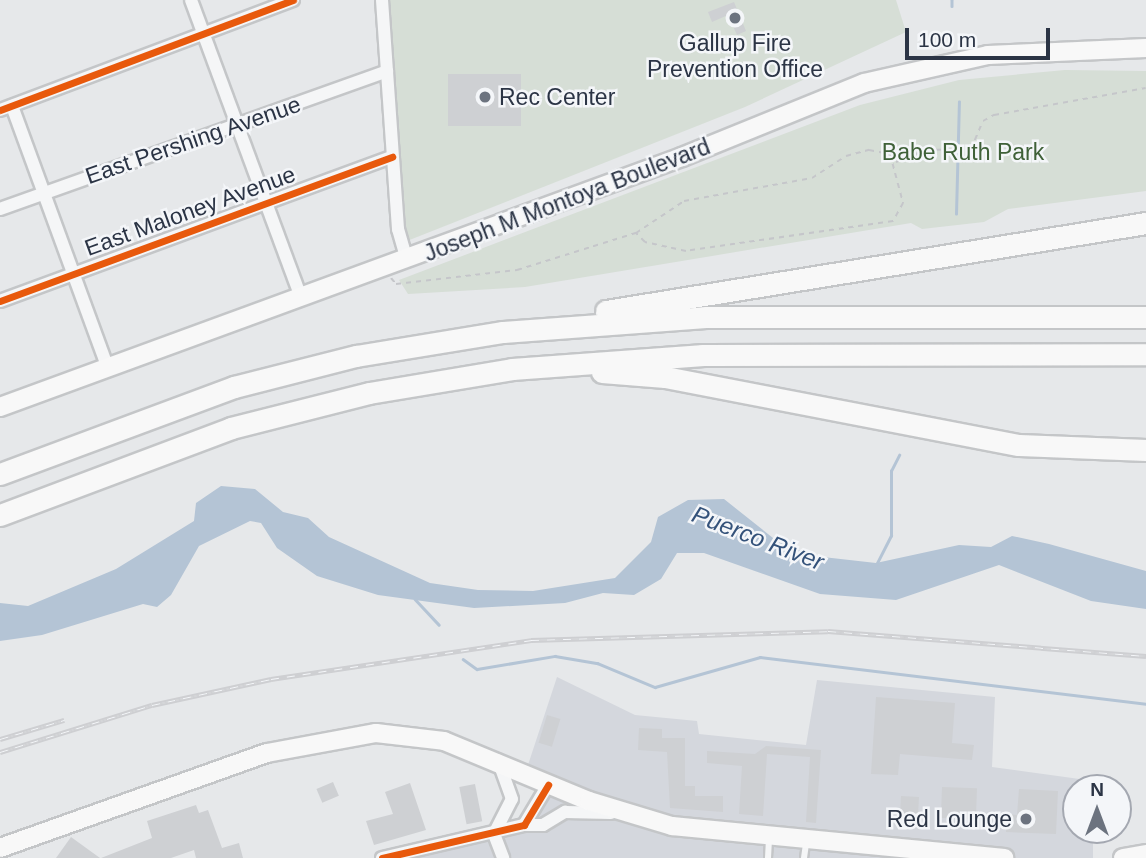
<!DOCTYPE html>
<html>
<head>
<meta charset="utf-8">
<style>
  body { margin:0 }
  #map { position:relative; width:1146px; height:858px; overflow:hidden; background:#e6e8ea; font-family:Helvetica,sans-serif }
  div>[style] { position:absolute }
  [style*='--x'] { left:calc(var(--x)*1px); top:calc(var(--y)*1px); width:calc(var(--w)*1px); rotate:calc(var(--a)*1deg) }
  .built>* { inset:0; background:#d4d7dd }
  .green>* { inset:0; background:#d6ded6 }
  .water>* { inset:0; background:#b4c4d5 }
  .stream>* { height:2.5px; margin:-1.25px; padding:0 1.25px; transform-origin:1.25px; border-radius:1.25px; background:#b4c4d5 }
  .building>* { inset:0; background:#ced0d3; transform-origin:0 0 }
  .path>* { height:2px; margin-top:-1px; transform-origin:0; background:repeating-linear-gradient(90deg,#c5c6ca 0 5px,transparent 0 10px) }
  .roads { filter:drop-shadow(2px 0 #c4c6c8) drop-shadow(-2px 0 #c4c6c8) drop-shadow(0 2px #c4c6c8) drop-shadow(0 -2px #c4c6c8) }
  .lane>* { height:6px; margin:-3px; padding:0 3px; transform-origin:3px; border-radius:3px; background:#f5f6f7 }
  .street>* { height:12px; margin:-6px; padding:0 6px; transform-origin:6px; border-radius:6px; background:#f5f6f7 }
  .primary>* { height:18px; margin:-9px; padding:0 9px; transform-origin:9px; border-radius:9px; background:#f8f8f8 }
  .highway>* { height:21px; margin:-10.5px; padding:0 10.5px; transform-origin:10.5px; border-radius:10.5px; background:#f8f8f8 }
  .rail>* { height:5px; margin-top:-2.5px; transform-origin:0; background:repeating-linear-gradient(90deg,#f4f6f9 0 8px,#cecfd2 0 16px); box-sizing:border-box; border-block:2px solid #cecfd2 }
  .cycleway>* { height:7px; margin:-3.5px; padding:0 3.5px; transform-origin:3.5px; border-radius:3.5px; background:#e8590c }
  .dots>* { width:19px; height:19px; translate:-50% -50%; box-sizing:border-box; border:4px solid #f4f6f9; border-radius:50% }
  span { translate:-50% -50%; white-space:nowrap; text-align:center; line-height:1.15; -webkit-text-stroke:5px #f4f6f9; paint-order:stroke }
  .poi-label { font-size:23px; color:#2b3445 }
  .left { translate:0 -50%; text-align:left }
  .right { translate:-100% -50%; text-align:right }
  .street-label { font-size:23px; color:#2b3445 }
  .park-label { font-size:23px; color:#3f6138 }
  .water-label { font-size:24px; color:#34527a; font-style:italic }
  .north { position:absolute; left:1062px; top:774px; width:70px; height:70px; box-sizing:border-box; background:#f4f6f9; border:2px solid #a4a8b1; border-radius:50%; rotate:0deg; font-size:19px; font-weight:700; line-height:28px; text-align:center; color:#2b3445 }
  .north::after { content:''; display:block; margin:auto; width:24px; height:32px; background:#6c737f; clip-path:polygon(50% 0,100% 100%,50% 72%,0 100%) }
  .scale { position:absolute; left:905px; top:28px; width:145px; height:32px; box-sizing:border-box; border:4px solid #2b3445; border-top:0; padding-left:9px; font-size:21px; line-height:24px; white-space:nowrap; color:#2b3445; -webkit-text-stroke:5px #f4f6f9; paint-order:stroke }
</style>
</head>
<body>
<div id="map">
  <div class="built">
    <div style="clip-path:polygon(557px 677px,635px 715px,697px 721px,699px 734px,806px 745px,817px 680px,995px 697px,992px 767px,1094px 781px,1094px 788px,1076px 788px,1076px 830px,1093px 830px,1093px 858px,382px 858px,524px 825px,548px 785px,525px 774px)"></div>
  </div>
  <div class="green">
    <div style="clip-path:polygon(389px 0,896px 0,906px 32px,745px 107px,407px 241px)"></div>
    <div style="clip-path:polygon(1065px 70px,1146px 71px,1146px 191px,1008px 209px,984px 222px,922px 229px,911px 223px,525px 287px,408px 294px,399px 280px,860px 105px,959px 80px)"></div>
  </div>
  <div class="water">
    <div style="clip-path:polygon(221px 486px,255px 489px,283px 512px,308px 518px,329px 537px,430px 583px,478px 590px,533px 591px,615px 578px,651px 542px,658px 517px,688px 500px,724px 499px,778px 542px,814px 556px,876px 563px,959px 545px,991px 547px,1012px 536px,1049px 544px,1146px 571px,1146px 609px,1091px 601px,999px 565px,896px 600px,820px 594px,704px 553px,677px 553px,661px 579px,634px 595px,603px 593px,565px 603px,474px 608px,378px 595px,317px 576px,277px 548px,261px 523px,250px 521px,199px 546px,171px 595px,157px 607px,143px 604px,42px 635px,0 641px,0 603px,28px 606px,116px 569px,194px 521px,196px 503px)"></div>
  </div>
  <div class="stream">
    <div style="--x:952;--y:0;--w:6;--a:90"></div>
    <div style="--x:956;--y:214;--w:112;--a:-88.5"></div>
    <div style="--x:876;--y:565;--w:33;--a:-63"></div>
    <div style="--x:891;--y:536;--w:65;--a:-90"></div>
    <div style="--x:891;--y:471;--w:18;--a:-63"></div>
    <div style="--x:415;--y:599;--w:35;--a:47"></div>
    <div style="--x:463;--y:659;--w:17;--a:36"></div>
    <div style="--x:477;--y:669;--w:79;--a:-9.5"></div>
    <div style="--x:555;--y:656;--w:43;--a:9.5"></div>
    <div style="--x:597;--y:663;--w:63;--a:22.5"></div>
    <div style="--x:655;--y:687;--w:109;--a:-15.9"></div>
    <div style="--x:760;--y:657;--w:389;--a:6.9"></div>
  </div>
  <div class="building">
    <div style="clip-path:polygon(734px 2px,746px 31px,737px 35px,728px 15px,712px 22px,708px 12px)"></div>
    <div style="left:448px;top:74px;width:73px;height:52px"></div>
    <div style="clip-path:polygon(876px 697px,955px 703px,952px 743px,974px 745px,972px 760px,900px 754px,898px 775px,871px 774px)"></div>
    <div style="left:547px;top:715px;width:14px;height:29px;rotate:17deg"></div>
    <div style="clip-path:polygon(639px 728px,662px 729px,662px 738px,685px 738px,685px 786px,695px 786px,695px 796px,723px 796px,723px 812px,670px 808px,667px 752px,638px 750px)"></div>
    <div style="clip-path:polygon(766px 746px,821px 750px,816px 823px,806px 822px,810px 757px,767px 754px,763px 816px,739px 814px,742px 766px,707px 763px,707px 751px,755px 754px)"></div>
    <div style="left:333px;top:782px;width:15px;height:18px;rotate:67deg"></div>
    <div style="clip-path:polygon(410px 783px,426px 830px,374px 845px,366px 821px,393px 814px,385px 792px)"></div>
    <div style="left:475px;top:784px;width:38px;height:16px;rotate:79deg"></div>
    <div style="left:942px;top:787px;width:35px;height:31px;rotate:2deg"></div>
    <div style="clip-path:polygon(1019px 789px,1058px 791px,1056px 834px,1006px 832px,1007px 814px,1017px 815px)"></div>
    <div style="left:901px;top:796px;width:18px;height:22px;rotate:3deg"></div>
    <div style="clip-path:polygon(196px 805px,199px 813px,208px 810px,222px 848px,239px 843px,243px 858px,196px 858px,194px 850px,171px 858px,101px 858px,152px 838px,147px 821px)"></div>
    <div style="clip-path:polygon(71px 837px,100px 858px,56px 858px)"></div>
  </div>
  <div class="path">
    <div style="--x:896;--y:162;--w:32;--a:-22"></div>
    <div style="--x:926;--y:150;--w:45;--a:-1.3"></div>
    <div style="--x:971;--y:149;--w:30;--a:-67"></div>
    <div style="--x:983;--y:121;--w:13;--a:-29"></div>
    <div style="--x:994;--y:115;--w:154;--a:-10.1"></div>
    <div style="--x:391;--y:278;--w:8;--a:50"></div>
    <div style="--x:396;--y:284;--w:122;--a:-6.6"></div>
    <div style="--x:517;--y:270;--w:125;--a:-17.3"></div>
    <div style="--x:636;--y:233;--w:58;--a:-33.7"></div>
    <div style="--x:684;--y:201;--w:130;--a:-10.2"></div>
    <div style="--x:812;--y:178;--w:40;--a:-32.9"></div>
    <div style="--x:846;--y:156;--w:24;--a:-15"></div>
    <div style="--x:869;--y:150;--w:21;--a:11"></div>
    <div style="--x:890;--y:154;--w:51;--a:75.1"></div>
    <div style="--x:903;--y:203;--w:21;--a:119"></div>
    <div style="--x:893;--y:221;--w:209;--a:171.8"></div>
    <div style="--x:686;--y:251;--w:42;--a:-167.6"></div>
    <div style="--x:645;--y:242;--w:13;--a:-135"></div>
  </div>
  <div class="roads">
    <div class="lane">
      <div style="--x:768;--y:858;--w:18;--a:-87"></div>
      <div style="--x:804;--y:858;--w:15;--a:-82"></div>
    </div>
    <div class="street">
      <div style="--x:191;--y:0;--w:318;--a:69.7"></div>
      <div style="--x:382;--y:0;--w:230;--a:86"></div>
      <div style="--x:398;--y:229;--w:32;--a:74"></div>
      <div style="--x:12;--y:106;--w:280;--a:69.9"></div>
      <div style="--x:0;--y:110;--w:313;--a:-20.6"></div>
      <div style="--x:0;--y:209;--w:411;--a:-19.6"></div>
      <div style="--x:0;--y:301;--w:418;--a:-20.2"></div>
      <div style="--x:524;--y:825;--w:19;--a:0"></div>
      <div style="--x:543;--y:825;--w:26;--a:-31"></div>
      <div style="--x:565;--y:812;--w:46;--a:1.2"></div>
      <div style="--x:494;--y:834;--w:39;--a:-63"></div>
      <div style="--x:512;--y:799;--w:41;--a:-109.7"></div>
      <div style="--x:494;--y:834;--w:26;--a:69"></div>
      <div style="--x:382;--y:858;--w:146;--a:-13.1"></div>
      <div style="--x:524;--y:825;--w:47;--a:-59"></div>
    </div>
    <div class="primary">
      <div style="--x:0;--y:407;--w:726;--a:-20.13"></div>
      <div style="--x:682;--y:157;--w:196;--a:-22.1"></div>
      <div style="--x:864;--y:83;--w:127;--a:-12.7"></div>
      <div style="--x:988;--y:55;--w:158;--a:-2.5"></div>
      <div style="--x:0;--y:848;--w:283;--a:-19.6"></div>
      <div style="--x:267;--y:753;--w:111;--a:-10.4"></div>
      <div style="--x:376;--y:733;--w:68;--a:6.7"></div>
      <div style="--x:444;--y:741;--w:157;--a:22.5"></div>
      <div style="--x:589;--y:801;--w:87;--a:16.8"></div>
      <div style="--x:672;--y:826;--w:334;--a:5.5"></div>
      <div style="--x:1123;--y:858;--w:23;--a:-10"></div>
    </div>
    <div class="highway">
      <div style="--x:606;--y:311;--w:547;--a:-9.26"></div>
      <div style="--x:602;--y:372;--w:63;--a:4.5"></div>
      <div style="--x:665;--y:377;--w:360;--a:10.9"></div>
      <div style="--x:1019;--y:445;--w:127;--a:2.3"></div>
      <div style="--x:0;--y:474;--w:250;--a:-20.4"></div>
      <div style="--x:234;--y:387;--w:126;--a:-14.3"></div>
      <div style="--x:356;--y:356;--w:149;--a:-9.3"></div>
      <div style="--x:503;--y:332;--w:203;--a:-4.2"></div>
      <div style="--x:705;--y:317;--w:441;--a:0"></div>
      <div style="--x:0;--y:515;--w:247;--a:-20.6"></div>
      <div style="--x:231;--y:428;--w:142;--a:-14.2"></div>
      <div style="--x:369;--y:393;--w:145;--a:-9.5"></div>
      <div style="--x:512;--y:369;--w:192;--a:-4.2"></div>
      <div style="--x:703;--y:355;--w:443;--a:-0.1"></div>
    </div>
  </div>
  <div class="rail">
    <div style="--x:0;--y:739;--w:67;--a:-16.5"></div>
    <div style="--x:0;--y:752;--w:159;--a:-17.2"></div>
    <div style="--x:152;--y:705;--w:122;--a:-12.3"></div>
    <div style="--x:271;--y:679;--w:263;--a:-8.5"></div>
    <div style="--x:531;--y:640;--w:297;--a:-1.7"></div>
    <div style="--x:828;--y:631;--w:319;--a:4.5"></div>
  </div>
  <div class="cycleway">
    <div style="--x:0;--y:110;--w:313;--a:-20.6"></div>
    <div style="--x:0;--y:301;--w:418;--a:-20.2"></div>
    <div style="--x:382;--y:858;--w:146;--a:-13.1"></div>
    <div style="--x:524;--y:825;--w:47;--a:-59"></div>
  </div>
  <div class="dots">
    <div style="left:735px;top:18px;background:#6c737f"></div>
    <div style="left:485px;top:97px;background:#6c737f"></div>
    <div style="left:1026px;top:819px;background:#6c737f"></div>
  </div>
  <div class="poi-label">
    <span style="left:735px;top:56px">Gallup Fire<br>Prevention Office</span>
    <span class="left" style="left:499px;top:97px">Rec Center</span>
    <span class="right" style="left:1012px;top:819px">Red Lounge</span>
  </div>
  <div class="street-label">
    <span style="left:193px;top:140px;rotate:-19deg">East Pershing Avenue</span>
    <span style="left:567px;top:200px;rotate:-21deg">Joseph M Montoya Boulevard</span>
    <span style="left:190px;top:211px;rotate:-20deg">East Maloney Avenue</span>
  </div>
  <div class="park-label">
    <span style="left:963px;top:152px">Babe Ruth Park</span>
  </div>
  <div class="water-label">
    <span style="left:758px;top:538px;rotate:21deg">Puerco River</span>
  </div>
  <div class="north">N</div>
  <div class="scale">100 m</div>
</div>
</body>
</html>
